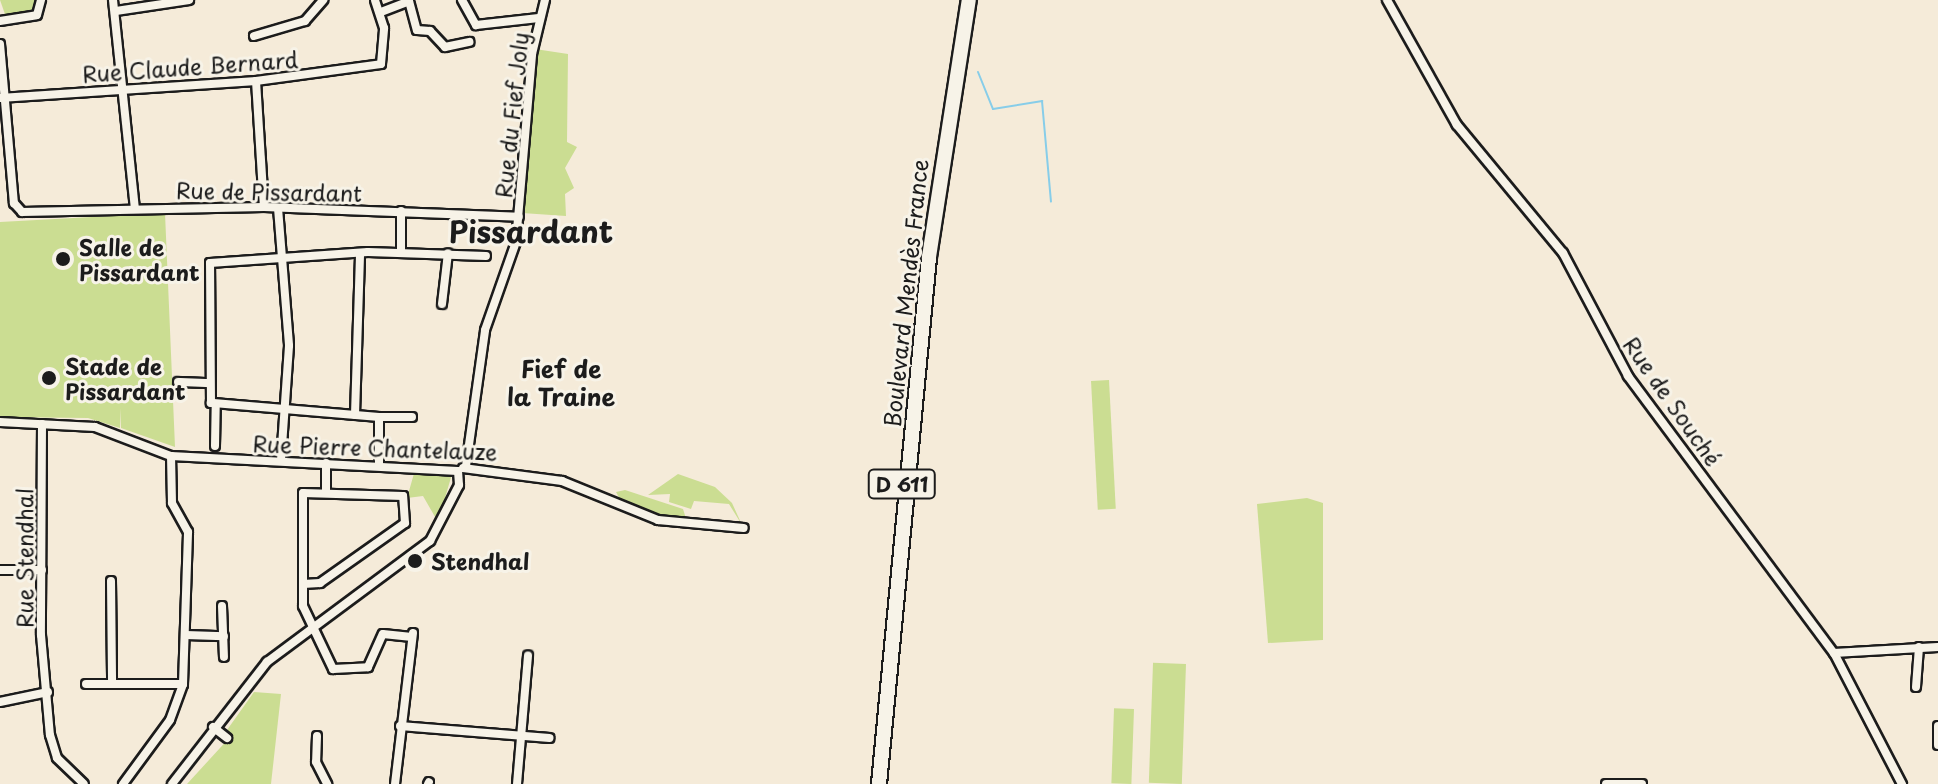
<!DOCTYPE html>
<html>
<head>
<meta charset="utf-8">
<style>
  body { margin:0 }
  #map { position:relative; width:1938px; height:784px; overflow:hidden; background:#f5ebd9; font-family:"Playpen Sans",sans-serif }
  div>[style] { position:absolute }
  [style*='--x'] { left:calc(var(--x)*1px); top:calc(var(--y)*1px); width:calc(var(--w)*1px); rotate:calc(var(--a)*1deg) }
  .green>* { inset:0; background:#cbdd92; transform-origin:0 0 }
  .stream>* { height:2px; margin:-1px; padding:0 1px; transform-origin:1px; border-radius:1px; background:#87cde9 }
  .roads { filter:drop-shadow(2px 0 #1c1c1c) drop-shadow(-2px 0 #1c1c1c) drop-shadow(0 2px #1c1c1c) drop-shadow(0 -2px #1c1c1c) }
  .street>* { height:8px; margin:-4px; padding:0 4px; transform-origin:4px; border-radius:4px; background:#f7f3e8 }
  .primary>* { height:14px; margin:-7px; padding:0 7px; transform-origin:7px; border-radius:7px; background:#f7f3e8 }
  .dots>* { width:22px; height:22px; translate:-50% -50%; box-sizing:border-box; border:4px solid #f7f3e8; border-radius:50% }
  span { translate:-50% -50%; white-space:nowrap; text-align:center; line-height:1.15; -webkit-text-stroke:6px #f7f3e8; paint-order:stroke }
  .shield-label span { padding:2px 6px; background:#f7f3e8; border:2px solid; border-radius:6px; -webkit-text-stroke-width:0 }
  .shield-label { font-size:20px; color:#1c1c1c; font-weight:700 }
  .street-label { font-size:22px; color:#1c1c1c }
  .poi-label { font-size:22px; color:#1c1c1c; font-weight:700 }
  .left { translate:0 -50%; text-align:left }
  .neighbourhood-label { font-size:24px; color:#1c1c1c; font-weight:700 }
  .district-label { font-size:30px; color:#1c1c1c; font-weight:700 }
</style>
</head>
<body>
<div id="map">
  <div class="green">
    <div style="clip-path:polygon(0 0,38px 0,35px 12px,6px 17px)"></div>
    <div style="clip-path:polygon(535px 49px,568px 54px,567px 142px,577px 147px,565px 168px,574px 188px,565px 194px,566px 216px,522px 213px)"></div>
    <div style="clip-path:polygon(165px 213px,175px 447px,121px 428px,120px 408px,120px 428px,88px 418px,0 417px,0 222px)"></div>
    <div style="left:1109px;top:380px;width:129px;height:18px;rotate:87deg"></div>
    <div style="clip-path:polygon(415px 470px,452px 474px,438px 522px,423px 496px,407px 498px)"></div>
    <div style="clip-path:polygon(678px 474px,715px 487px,732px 503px,742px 525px,729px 504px,694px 501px,691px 509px,669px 502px,670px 494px,648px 495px)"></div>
    <div style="clip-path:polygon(625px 490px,683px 509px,687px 522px,622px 503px,616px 492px)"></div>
    <div style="clip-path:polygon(1307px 498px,1323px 503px,1323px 640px,1268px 643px,1257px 504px)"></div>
    <div style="left:1186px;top:664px;width:120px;height:33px;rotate:92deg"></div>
    <div style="clip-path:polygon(254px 692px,281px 694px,271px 784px,187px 784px,231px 736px,227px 730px)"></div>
    <div style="left:1134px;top:709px;width:75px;height:20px;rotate:92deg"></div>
  </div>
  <div class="stream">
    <div style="--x:978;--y:72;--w:40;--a:68"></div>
    <div style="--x:993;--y:109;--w:50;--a:-9.3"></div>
    <div style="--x:1042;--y:101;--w:101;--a:84.9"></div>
  </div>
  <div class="roads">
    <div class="street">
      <div style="--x:113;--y:0;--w:210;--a:84"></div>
      <div style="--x:462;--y:0;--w:29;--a:61"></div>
      <div style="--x:476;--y:25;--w:63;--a:-6.3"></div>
      <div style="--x:1387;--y:0;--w:143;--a:60.8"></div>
      <div style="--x:1457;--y:125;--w:166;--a:50.4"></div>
      <div style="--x:1563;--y:253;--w:139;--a:62.1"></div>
      <div style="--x:1628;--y:376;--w:345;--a:53.4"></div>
      <div style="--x:1834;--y:653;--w:148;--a:62.6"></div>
      <div style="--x:116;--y:11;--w:74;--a:-8.6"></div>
      <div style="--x:381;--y:12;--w:30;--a:-21"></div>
      <div style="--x:409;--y:1;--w:30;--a:75"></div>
      <div style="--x:417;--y:30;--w:13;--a:4"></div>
      <div style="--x:430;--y:31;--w:22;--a:47"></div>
      <div style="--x:445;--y:47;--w:25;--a:-12"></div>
      <div style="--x:0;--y:21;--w:37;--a:-9"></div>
      <div style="--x:37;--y:15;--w:16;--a:-75"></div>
      <div style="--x:254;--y:36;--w:53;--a:-16.4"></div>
      <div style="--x:305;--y:21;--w:28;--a:-49"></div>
      <div style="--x:0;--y:44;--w:160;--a:85"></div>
      <div style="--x:14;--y:203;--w:12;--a:48"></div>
      <div style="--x:22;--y:212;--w:242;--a:-1.2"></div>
      <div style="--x:264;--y:207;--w:255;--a:2.2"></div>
      <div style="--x:256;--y:81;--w:126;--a:86.4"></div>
      <div style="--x:0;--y:98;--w:257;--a:-3.8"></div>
      <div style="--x:256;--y:81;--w:126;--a:-7.7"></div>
      <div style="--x:381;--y:64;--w:36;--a:-85"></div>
      <div style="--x:384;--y:28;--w:29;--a:-108"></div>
      <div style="--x:278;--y:208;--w:138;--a:85.4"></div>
      <div style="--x:289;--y:346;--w:115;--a:94"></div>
      <div style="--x:401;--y:211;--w:41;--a:90"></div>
      <div style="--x:442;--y:304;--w:51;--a:-83.3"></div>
      <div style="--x:178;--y:382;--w:30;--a:2"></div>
      <div style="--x:355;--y:415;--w:162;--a:-88.2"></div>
      <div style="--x:379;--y:417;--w:169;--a:-175.2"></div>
      <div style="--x:211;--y:403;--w:140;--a:-90.4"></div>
      <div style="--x:210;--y:263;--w:158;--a:-4"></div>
      <div style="--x:368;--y:252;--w:118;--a:1.9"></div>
      <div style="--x:0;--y:422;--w:95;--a:3"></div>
      <div style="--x:95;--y:427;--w:81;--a:20.9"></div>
      <div style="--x:171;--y:456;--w:287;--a:3"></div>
      <div style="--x:42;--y:424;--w:211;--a:90.3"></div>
      <div style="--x:41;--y:635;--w:100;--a:84.9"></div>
      <div style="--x:50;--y:735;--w:24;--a:73"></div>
      <div style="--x:57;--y:758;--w:37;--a:44"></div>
      <div style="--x:215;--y:446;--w:39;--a:-89"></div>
      <div style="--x:379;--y:463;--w:46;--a:-90"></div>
      <div style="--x:379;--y:417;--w:33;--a:0"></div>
      <div style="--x:466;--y:466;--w:137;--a:-82"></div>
      <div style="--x:485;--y:330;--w:93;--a:-70.6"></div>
      <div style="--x:516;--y:242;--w:189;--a:-85.1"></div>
      <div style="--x:532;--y:54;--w:56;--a:-76.5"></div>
      <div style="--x:463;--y:468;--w:100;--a:7.5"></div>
      <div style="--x:562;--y:481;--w:104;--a:22.1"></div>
      <div style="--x:658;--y:520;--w:86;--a:5.3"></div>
      <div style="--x:326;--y:493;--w:30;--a:-90"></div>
      <div style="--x:0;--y:570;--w:42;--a:0"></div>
      <div style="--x:111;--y:581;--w:100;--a:89.4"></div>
      <div style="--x:303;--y:584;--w:17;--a:-3"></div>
      <div style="--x:320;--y:583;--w:104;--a:-35.2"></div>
      <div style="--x:405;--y:523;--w:27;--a:-94"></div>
      <div style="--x:403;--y:496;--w:100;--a:-178.3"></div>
      <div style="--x:303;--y:493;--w:113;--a:90"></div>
      <div style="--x:303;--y:606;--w:70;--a:64.5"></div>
      <div style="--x:333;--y:669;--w:35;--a:-3"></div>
      <div style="--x:368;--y:667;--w:36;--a:-66"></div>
      <div style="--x:383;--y:634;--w:29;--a:6"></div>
      <div style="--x:222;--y:606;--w:51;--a:87.8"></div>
      <div style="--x:186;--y:635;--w:38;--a:2"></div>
      <div style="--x:1834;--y:653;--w:104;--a:-3.3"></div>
      <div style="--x:86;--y:684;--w:97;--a:0"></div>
      <div style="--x:1916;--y:687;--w:40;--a:-85.7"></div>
      <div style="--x:0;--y:702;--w:49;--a:-11.8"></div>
      <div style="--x:400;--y:726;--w:150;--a:4.6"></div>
      <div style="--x:1938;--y:726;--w:19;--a:90"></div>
      <div style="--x:213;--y:727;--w:18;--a:38"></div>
      <div style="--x:317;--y:736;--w:26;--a:92"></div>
      <div style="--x:316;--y:762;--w:25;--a:63"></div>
      <div style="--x:123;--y:784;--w:79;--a:-53.7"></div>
      <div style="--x:170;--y:720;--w:38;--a:-70"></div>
      <div style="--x:183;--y:684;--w:152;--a:-88.1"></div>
      <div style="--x:188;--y:532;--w:33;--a:-119"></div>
      <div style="--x:172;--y:503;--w:47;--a:-91.2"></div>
      <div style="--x:172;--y:784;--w:155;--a:-52.1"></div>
      <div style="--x:267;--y:662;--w:203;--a:-36.6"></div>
      <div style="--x:430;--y:541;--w:63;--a:-62.6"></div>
      <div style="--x:459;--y:485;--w:14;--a:-94"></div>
      <div style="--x:395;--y:784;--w:152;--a:-83.2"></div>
      <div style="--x:428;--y:784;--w:2;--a:-63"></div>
      <div style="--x:517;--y:784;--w:129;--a:-85.1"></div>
      <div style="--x:1606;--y:784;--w:36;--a:0"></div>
    </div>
    <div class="primary">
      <div style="--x:879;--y:784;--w:529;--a:-84.58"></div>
      <div style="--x:929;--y:257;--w:260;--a:-81.2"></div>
    </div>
  </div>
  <div class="dots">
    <div style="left:63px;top:259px;background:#1c1c1c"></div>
    <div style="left:49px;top:378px;background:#1c1c1c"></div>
    <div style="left:415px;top:561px;background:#1c1c1c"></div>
  </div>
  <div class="shield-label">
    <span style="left:902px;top:484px">D 611</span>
  </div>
  <div class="street-label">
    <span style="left:190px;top:66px;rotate:-4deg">Rue Claude Bernard</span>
    <span style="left:511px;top:115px;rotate:-84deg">Rue du Fief Joly</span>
    <span style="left:269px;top:191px;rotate:1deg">Rue de Pissardant</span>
    <span style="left:905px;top:293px;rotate:-84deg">Boulevard Mendès France</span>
    <span style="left:1673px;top:401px;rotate:55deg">Rue de Souché</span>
    <span style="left:375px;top:447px;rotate:2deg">Rue Pierre Chantelauze</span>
    <span style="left:24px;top:558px;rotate:-90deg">Rue Stendhal</span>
  </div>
  <div class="poi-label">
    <span class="left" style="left:79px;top:259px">Salle de<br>Pissardant</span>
    <span class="left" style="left:65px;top:378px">Stade de<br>Pissardant</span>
    <span class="left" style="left:431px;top:561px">Stendhal</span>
  </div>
  <div class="neighbourhood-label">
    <span style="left:561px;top:383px">Fief de<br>la Traine</span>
  </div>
  <div class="district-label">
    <span style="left:531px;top:231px">Pissardant</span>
  </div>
</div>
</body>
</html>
